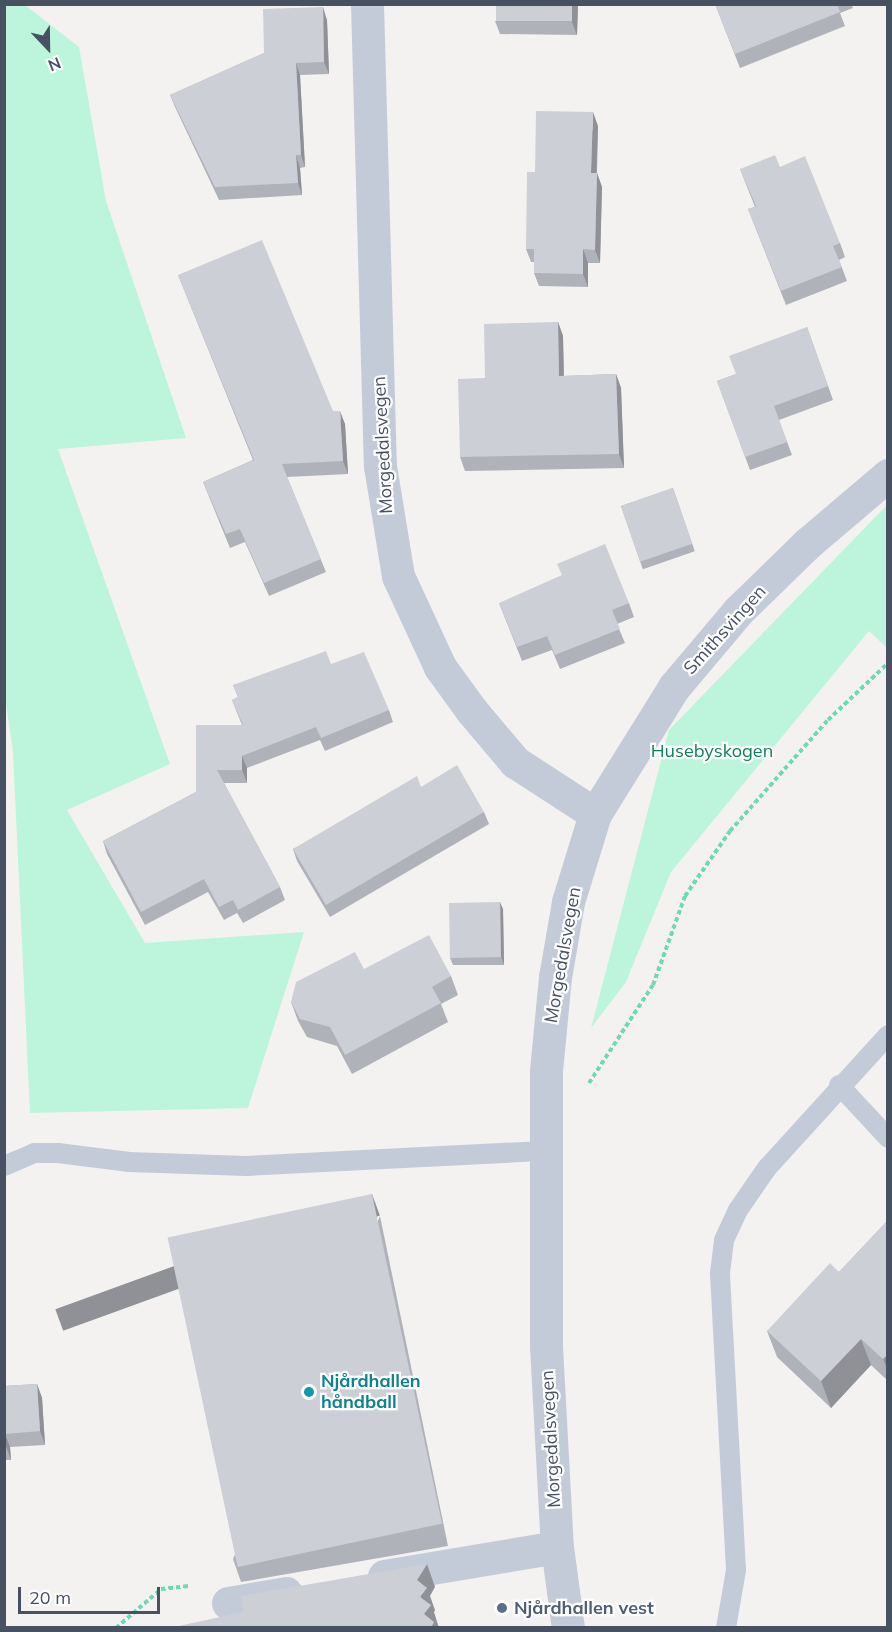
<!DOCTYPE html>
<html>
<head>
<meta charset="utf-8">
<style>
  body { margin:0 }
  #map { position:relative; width:892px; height:1632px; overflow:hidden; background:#f4f2f1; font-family:Mulish,sans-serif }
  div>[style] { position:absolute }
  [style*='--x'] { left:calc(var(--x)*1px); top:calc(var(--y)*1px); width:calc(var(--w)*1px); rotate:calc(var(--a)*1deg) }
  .green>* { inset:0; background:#bcf5db }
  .path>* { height:4px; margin-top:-2px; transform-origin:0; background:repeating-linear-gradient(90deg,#70d8b5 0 4.5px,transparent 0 7.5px) }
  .service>* { height:20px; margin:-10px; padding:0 10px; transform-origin:10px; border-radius:10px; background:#c4cbd8 }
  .minor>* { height:33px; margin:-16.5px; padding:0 16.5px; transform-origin:16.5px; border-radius:16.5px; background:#c4cbd8 }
  .wall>* { inset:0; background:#b0b2b9; transform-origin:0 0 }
  .shaded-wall>* { inset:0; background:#909196; transform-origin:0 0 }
  .building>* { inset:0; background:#cdcfd7; transform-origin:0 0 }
  .dots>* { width:16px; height:16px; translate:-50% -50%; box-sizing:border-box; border:3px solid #fff; border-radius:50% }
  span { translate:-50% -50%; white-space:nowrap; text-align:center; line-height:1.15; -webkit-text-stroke:4.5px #fff; paint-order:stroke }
  .street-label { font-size:18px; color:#475162 }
  .park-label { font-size:18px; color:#0c825a }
  .culture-label { font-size:18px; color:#0d838f; font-weight:700 }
  .left { translate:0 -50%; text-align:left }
  .service-label { font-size:18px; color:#4e5e75; font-weight:700 }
  .frame { position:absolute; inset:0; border:6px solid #475162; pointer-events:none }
  .north { position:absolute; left:18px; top:18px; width:60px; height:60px; -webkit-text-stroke:4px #fff; paint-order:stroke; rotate:158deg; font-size:16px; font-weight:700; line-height:24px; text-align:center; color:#475162 }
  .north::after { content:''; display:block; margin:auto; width:21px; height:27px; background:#475162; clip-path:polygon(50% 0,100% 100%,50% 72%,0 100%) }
  .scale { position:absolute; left:18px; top:1587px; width:142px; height:27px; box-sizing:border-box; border:3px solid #475162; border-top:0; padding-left:8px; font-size:18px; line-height:21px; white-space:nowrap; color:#475162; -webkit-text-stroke:4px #fff; paint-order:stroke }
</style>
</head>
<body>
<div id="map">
  <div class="green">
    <div style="clip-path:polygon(4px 5px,25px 5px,79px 47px,106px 201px,186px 438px,58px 449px,170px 764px,67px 810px,145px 943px,304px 932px,248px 1108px,30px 1113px,13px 753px,4px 688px)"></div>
    <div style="clip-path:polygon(887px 505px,887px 648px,869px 631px,671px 872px,626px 982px,591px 1028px,669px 730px)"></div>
  </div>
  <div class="path">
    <div style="--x:589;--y:1083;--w:117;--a:-56.9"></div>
    <div style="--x:653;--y:985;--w:95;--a:-70.2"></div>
    <div style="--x:685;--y:896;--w:79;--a:-55.3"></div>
    <div style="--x:730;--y:831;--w:148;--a:-48.6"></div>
    <div style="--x:828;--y:720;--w:83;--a:-43.5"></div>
    <div style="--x:116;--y:1628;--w:60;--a:-40.9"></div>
    <div style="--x:161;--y:1589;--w:28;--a:-6"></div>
  </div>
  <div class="service">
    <div style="--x:839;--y:1085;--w:72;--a:47.2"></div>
    <div style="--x:4;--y:1166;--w:33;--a:-23"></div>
    <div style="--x:34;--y:1153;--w:24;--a:0"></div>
    <div style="--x:58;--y:1153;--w:72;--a:7.2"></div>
    <div style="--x:129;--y:1162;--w:117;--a:2"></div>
    <div style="--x:246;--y:1166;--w:299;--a:-2.9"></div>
    <div style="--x:726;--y:1628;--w:59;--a:-80.2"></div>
    <div style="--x:736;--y:1570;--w:297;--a:-93.1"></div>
    <div style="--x:720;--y:1273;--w:33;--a:-83"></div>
    <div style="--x:724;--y:1240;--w:33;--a:-65"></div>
    <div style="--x:738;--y:1210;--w:51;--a:-55.4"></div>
    <div style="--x:767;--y:1168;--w:180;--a:-47.7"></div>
  </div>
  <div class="minor">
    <div style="--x:367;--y:4;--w:462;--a:88.4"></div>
    <div style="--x:380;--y:466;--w:111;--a:80.7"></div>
    <div style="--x:398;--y:576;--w:100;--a:65.2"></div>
    <div style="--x:440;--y:667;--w:54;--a:54"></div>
    <div style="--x:472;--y:711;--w:67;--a:49.9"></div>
    <div style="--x:515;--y:762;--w:95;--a:33"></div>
    <div style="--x:595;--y:814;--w:92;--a:107.1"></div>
    <div style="--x:568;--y:902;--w:76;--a:99.8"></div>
    <div style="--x:555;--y:977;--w:94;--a:95.5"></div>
    <div style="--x:546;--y:1071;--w:275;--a:90"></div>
    <div style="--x:546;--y:1346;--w:201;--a:86.9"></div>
    <div style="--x:557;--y:1547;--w:82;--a:82.3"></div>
    <div style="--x:595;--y:814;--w:150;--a:-58.1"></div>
    <div style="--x:674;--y:687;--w:99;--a:-49.9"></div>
    <div style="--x:738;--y:611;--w:98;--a:-44.2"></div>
    <div style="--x:808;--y:543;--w:105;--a:-40.4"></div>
    <div style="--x:384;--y:1576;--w:175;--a:-9.5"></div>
    <div style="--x:228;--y:1603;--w:59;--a:-9.8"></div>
  </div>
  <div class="wall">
    <div style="clip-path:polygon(578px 4px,577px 35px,500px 34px,495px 21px)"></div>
    <div style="clip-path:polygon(715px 4px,851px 4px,853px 8px,840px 13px,845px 26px,740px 68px)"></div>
    <div style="clip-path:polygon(327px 20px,329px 74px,300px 75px,305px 167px,300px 168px,302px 195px,219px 200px,175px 107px,170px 95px,264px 53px)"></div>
    <div style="clip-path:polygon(598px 126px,597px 173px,602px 187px,600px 263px,588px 263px,588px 287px,539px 286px,534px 273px,534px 262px,531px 262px,526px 249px,535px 172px)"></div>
    <div style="clip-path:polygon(780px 167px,840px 243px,845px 257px,839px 260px,847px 281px,786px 305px,748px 209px,755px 207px,740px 169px)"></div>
    <div style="clip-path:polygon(178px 275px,333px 411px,345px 424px,348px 474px,287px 477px,326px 572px,269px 596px,245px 542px,230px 548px,203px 482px,253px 460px)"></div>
    <div style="clip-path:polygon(558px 322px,563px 336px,564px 376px,616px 374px,621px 388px,624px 468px,465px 471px,460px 457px,485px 378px)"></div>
    <div style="clip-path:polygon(807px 327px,833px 400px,779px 420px,792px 455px,750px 470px,717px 381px,736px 374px)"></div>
    <div style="left:673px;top:488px;width:67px;height:55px;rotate:71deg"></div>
    <div style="clip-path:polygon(499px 603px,629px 603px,634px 617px,617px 624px,625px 643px,560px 669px,552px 650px,522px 661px)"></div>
    <div style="clip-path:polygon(331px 664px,389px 710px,393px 722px,325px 751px,320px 740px,247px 768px,247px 783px,224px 783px,280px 887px,285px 900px,243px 923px,237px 913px,224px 920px,208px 892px,145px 925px,107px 854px,103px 841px,196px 792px,242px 725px,232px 700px,238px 697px,233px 685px)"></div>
    <div style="clip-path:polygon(421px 787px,484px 812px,489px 824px,330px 917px,297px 861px,293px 849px)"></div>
    <div style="clip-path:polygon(503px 909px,504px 965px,453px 965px,450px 958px)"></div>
    <div style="clip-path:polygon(364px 969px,451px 976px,458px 995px,441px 1004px,448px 1022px,352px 1074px,337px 1046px,307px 1037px,298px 1021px,291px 1002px)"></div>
    <div style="clip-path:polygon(380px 1216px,448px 1546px,241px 1582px,233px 1559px)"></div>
    <div style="clip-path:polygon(888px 1220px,888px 1381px,871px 1365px,831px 1408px,777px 1357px,767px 1331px,839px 1272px)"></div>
    <div style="clip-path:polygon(37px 1384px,42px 1398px,45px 1445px,10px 1447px,11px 1460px,4px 1460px,4px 1386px)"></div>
  </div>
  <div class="shaded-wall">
    <div style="clip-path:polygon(572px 4px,578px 4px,577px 35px,572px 22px)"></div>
    <div style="clip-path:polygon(323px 7px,327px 20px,329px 74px,324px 62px)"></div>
    <div style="clip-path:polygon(296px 63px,300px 75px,305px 167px,301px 155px)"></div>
    <div style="clip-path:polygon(593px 112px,598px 126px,596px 187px,591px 173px)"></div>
    <div style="clip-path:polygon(296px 155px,300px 168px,302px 195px,298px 183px)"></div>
    <div style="clip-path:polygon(597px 173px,602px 187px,600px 263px,595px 250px)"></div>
    <div style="clip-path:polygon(583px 249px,588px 263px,588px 287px,583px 274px)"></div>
    <div style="clip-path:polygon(558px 322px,563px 336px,564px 390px,559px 376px)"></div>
    <div style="clip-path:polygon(616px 374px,621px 388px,624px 468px,619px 454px)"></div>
    <div style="clip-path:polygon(340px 411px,345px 424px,348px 474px,343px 461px)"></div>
    <div style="clip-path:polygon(242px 756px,247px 768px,247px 783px,242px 770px)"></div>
    <div style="clip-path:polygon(500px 902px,503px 909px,504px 965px,501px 957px)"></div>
    <div style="left:372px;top:1194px;width:23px;height:337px;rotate:70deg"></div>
    <div style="clip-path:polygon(861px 1339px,871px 1365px,831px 1408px,821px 1381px)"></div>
    <div style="clip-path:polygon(888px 1354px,888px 1371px,883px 1359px)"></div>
    <div style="clip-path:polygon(37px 1384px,42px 1398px,45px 1445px,40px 1431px)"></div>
    <div style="clip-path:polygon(5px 1434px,10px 1447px,11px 1460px,6px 1446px)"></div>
    <div style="clip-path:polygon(427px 1564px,435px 1587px,430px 1596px,435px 1610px,434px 1612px,439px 1628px,429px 1628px,424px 1614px,417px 1580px)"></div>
  </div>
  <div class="building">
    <div style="left:496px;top:4px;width:76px;height:17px"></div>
    <div style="clip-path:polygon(715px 4px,837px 4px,840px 12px,735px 54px)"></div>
    <div style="clip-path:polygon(323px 7px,324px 62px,296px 63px,301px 155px,296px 155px,298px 183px,215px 187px,170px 95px,264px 53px,263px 9px)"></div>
    <div style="clip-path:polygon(536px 111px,593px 112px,591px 173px,597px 173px,595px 250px,583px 249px,583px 274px,534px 273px,534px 249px,526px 249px,527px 172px,535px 172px)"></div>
    <div style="clip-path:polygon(775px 155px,780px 167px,805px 156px,840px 243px,833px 246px,842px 267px,781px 291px,748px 209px,756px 206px,740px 169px)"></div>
    <div style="clip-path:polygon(262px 240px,333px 411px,340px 411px,343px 461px,282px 464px,321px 559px,264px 583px,240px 529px,226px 534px,203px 482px,254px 460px,178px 275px)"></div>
    <div style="clip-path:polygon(558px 322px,559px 376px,616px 374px,619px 454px,460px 457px,458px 379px,485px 378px,484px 324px)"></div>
    <div style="clip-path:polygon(807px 327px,828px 386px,774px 406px,787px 442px,745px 457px,717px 381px,736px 374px,729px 356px)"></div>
    <div style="left:673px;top:488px;width:59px;height:55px;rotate:71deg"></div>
    <div style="clip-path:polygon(605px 544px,629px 603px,612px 610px,620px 629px,555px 655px,547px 636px,517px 647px,499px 603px,562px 575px,557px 564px)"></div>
    <div style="clip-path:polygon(326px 651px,331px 664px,364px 652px,389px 710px,321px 738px,316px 727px,242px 756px,242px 770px,217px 770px,280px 887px,238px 910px,233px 900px,219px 907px,204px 879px,141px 912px,103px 841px,196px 792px,196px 725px,243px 725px,232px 700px,238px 697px,233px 685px)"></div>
    <div style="clip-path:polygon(457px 765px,484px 812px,326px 905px,293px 849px,417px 776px,421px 787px)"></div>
    <div style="left:500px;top:902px;width:55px;height:51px;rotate:89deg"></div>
    <div style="clip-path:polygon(429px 935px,451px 976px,432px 987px,441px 1003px,345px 1055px,330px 1027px,300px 1019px,291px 1002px,296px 982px,355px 952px,364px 969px)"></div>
    <div style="left:372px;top:1194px;width:337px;height:209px;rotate:78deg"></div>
    <div style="clip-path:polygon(888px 1220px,888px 1354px,883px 1359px,861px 1339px,821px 1381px,767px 1331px,830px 1263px,839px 1272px)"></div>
    <div style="clip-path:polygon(37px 1384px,40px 1431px,5px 1434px,6px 1446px,4px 1446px,4px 1386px)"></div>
    <div style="clip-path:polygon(427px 1564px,417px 1580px,427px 1588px,420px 1597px,431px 1605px,424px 1614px,434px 1622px,431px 1628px,169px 1628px,244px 1612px,241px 1596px)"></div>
  </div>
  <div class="dots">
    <div style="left:309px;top:1392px;background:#0f9aa8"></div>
    <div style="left:502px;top:1608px;background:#5c6f8a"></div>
  </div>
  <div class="street-label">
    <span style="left:383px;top:445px;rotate:-93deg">Morgedalsvegen</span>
    <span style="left:725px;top:630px;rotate:-48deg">Smithsvingen</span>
    <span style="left:563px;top:955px;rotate:-80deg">Morgedalsvegen</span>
    <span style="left:551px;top:1439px;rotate:-93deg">Morgedalsvegen</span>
  </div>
  <div class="park-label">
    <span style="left:712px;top:751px">Husebyskogen</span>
  </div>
  <div class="culture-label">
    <span class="left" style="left:321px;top:1392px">Njårdhallen<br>håndball</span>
  </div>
  <div class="service-label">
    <span class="left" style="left:514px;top:1608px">Njårdhallen vest</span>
  </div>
  <div class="frame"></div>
  <div class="north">N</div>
  <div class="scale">20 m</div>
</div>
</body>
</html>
